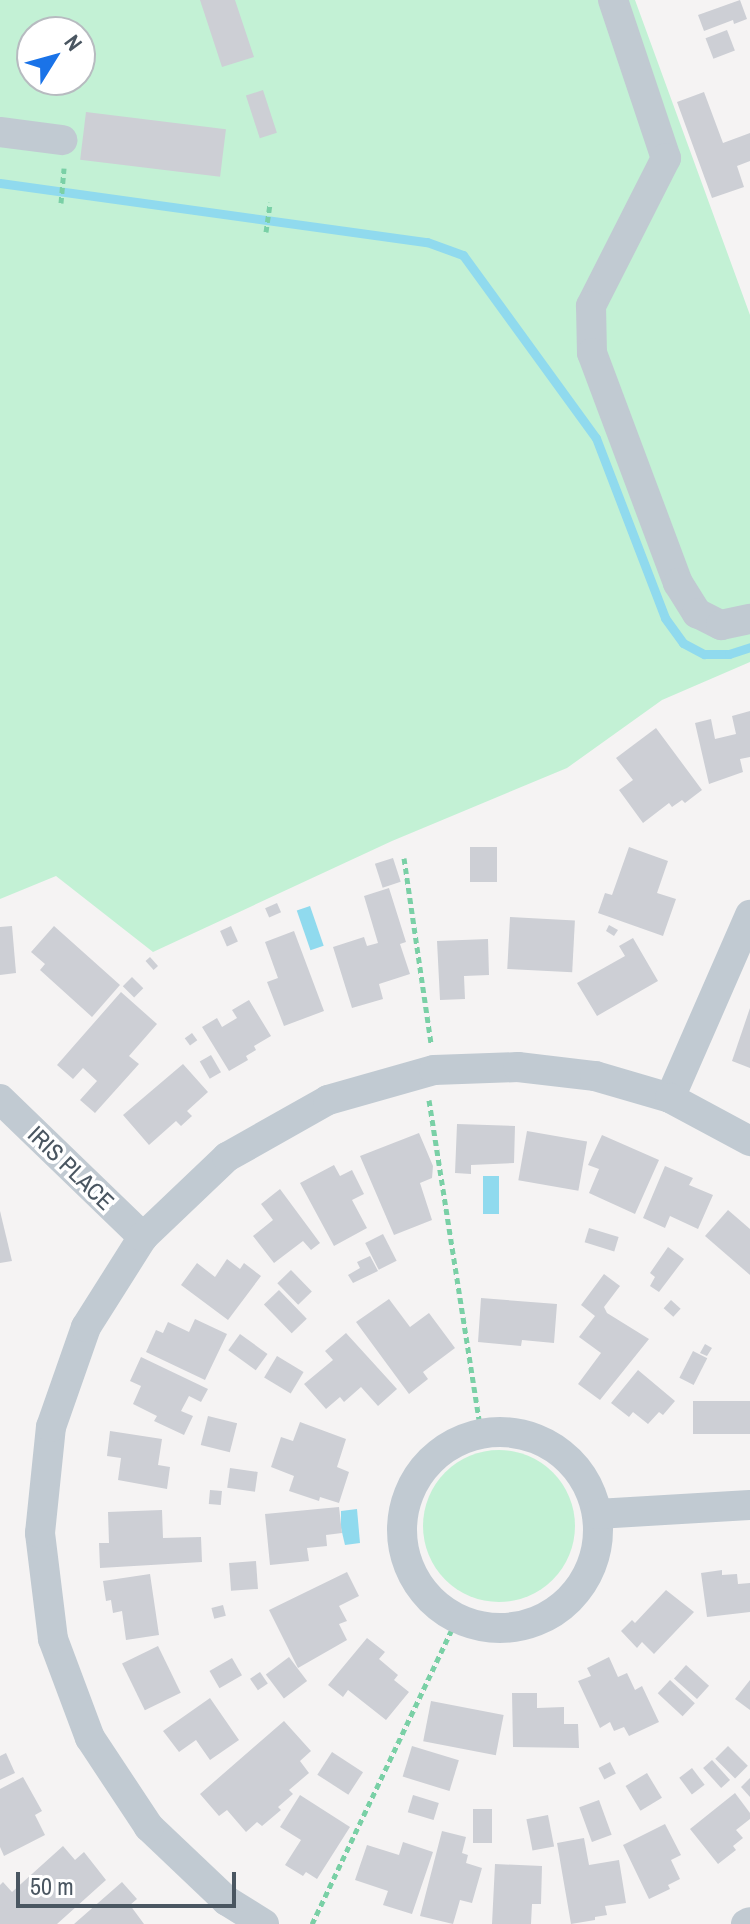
<!DOCTYPE html>
<html>
<head>
<meta charset="utf-8">
<style>
  body { margin:0 }
  #map { position:relative; width:750px; height:1924px; overflow:hidden; background:#f5f3f3; font-family:"Archivo Narrow",sans-serif }
  div>[style] { position:absolute }
  [style*='--x'] { left:calc(var(--x)*1px); top:calc(var(--y)*1px); width:calc(var(--w)*1px); rotate:calc(var(--a)*1deg) }
  .green>* { inset:0; background:#c3f1d5 }
  .round { border-radius:50% }
  .water>* { inset:0; background:#90daee; transform-origin:0 0 }
  .stream>* { height:9px; margin:-4.5px; padding:0 4.5px; transform-origin:4.5px; border-radius:4.5px; background:#90daee }
  .building>* { inset:0; background:#cdcfd5; transform-origin:0 0 }
  .path>* { height:5px; margin-top:-2.5px; transform-origin:0; background:repeating-linear-gradient(90deg,#7ad0a6 0 6px,transparent 0 10px) }
  .minor>* { height:30px; margin:-15px; padding:0 15px; transform-origin:15px; border-radius:15px; background:#c1cad2 }
  .minor>.ring { margin:-15px; padding:0; box-sizing:content-box; background:none; border:30px solid #c1cad2; border-radius:50% }
  span { translate:-50% -50%; white-space:nowrap; text-align:center; line-height:1.15; -webkit-text-stroke:7px #fff; paint-order:stroke }
  .street-label { font-size:24px; color:#4a5661 }
  .north { position:absolute; left:16px; top:16px; width:80px; height:80px; box-sizing:border-box; background:#fff; border:2px solid #b7bbc0; border-radius:50%; rotate:53deg; font-size:22px; font-weight:700; line-height:32px; text-align:center; color:#4a5661 }
  .north::after { content:''; display:block; margin:auto; width:28px; height:36px; background:#1a73e8; clip-path:polygon(50% 0,100% 100%,50% 72%,0 100%) }
  .scale { position:absolute; left:16px; top:1872px; width:220px; height:36px; box-sizing:border-box; border:4px solid #4a5661; border-top:0; padding-left:10px; font-size:24px; line-height:28px; white-space:nowrap; color:#4a5661; -webkit-text-stroke:6px #fff; paint-order:stroke }
</style>
</head>
<body>
<div id="map">
  <div class="green">
    <div style="clip-path:polygon(evenodd,0 0,635px 0,750px 315px,750px 662px,662px 700px,567px 768px,392px 841px,153px 952px,56px 876px,0 899px,0 0,32px 32px,80px 32px,80px 80px,32px 80px,32px 32px)"></div>
    <div class="round" style="left:423px;top:1450px;width:152px;height:152px"></div>
  </div>
  <div class="water">
    <div style="left:310px;top:906px;width:42px;height:14px;rotate:71deg"></div>
    <div style="left:483px;top:1176px;width:16px;height:38px"></div>
    <div style="clip-path:polygon(357px 1509px,360px 1543px,345px 1545px,341px 1528px,341px 1511px)"></div>
  </div>
  <div class="stream">
    <div style="--x:0;--y:183;--w:431;--a:7.9"></div>
    <div style="--x:427;--y:242;--w:38;--a:20"></div>
    <div style="--x:463;--y:255;--w:226;--a:54"></div>
    <div style="--x:596;--y:438;--w:193;--a:69"></div>
    <div style="--x:665;--y:618;--w:31;--a:54"></div>
    <div style="--x:683;--y:643;--w:24;--a:28"></div>
    <div style="--x:704;--y:654;--w:25;--a:0"></div>
    <div style="--x:729;--y:654;--w:22;--a:-18"></div>
  </div>
  <div class="building">
    <div style="clip-path:polygon(200px 0,235px 0,254px 57px,222px 67px)"></div>
    <div style="clip-path:polygon(740px 0,747px 19px,734px 24px,733px 20px,704px 31px,698px 15px)"></div>
    <div style="left:727px;top:30px;width:22px;height:23px;rotate:69deg"></div>
    <div style="left:263px;top:90px;width:45px;height:18px;rotate:72deg"></div>
    <div style="clip-path:polygon(704px 92px,723px 143px,750px 133px,750px 161px,737px 166px,744px 187px,712px 198px,677px 102px)"></div>
    <div style="left:86px;top:112px;width:141px;height:48px;rotate:7deg"></div>
    <div style="clip-path:polygon(750px 711px,750px 757px,740px 759px,743px 772px,709px 784px,695px 723px,711px 719px,715px 739px,736px 734px,732px 716px)"></div>
    <div style="clip-path:polygon(656px 728px,702px 790px,685px 803px,682px 800px,672px 807px,669px 803px,643px 823px,619px 790px,633px 780px,616px 758px)"></div>
    <div style="left:470px;top:847px;width:27px;height:35px"></div>
    <div style="clip-path:polygon(629px 847px,668px 861px,657px 893px,676px 899px,663px 936px,598px 913px,605px 893px,612px 895px)"></div>
    <div style="left:393px;top:858px;width:25px;height:19px;rotate:72deg"></div>
    <div style="clip-path:polygon(389px 888px,406px 942px,400px 944px,410px 974px,379px 984px,383px 999px,352px 1008px,333px 947px,364px 937px,367px 946px,378px 943px,364px 896px)"></div>
    <div style="left:277px;top:903px;width:10px;height:13px;rotate:66deg"></div>
    <div style="left:510px;top:917px;width:65px;height:52px;rotate:3deg"></div>
    <div style="clip-path:polygon(609px 925px,618px 930px,614px 936px,606px 931px)"></div>
    <div style="clip-path:polygon(12px 926px,16px 973px,0 975px,0 927px)"></div>
    <div style="clip-path:polygon(54px 926px,120px 985px,92px 1017px,40px 970px,45px 964px,31px 952px)"></div>
    <div style="left:231px;top:926px;width:17px;height:12px;rotate:66deg"></div>
    <div style="clip-path:polygon(294px 931px,324px 1011px,284px 1026px,267px 982px,278px 978px,265px 942px)"></div>
    <div style="clip-path:polygon(633px 938px,658px 981px,597px 1016px,577px 983px,625px 956px,619px 946px)"></div>
    <div style="clip-path:polygon(488px 939px,489px 975px,464px 976px,465px 999px,440px 1000px,437px 941px)"></div>
    <div style="left:150px;top:957px;width:12px;height:6px;rotate:48deg"></div>
    <div style="left:132px;top:977px;width:16px;height:13px;rotate:45deg"></div>
    <div style="clip-path:polygon(121px 992px,157px 1024px,129px 1056px,139px 1064px,95px 1113px,80px 1100px,97px 1081px,83px 1068px,73px 1079px,57px 1065px)"></div>
    <div style="clip-path:polygon(249px 1000px,271px 1036px,254px 1046px,256px 1050px,246px 1056px,248px 1060px,229px 1071px,202px 1027px,217px 1018px,222px 1027px,237px 1018px,232px 1010px)"></div>
    <div style="clip-path:polygon(750px 1008px,750px 1068px,732px 1061px)"></div>
    <div style="left:192px;top:1033px;width:9px;height:9px;rotate:54deg"></div>
    <div style="left:211px;top:1055px;width:20px;height:13px;rotate:60deg"></div>
    <div style="clip-path:polygon(183px 1064px,208px 1092px,187px 1111px,192px 1116px,181px 1126px,176px 1121px,149px 1145px,123px 1115px)"></div>
    <div style="clip-path:polygon(457px 1124px,515px 1126px,514px 1163px,471px 1165px,471px 1174px,455px 1173px)"></div>
    <div style="left:527px;top:1131px;width:61px;height:50px;rotate:10deg"></div>
    <div style="clip-path:polygon(419px 1133px,433px 1166px,432px 1178px,420px 1183px,432px 1220px,394px 1235px,360px 1156px)"></div>
    <div style="clip-path:polygon(602px 1135px,659px 1160px,635px 1214px,589px 1193px,599px 1169px,588px 1165px)"></div>
    <div style="clip-path:polygon(334px 1165px,340px 1176px,352px 1170px,364px 1194px,352px 1200px,367px 1228px,334px 1246px,300px 1183px)"></div>
    <div style="clip-path:polygon(665px 1166px,693px 1178px,689px 1185px,713px 1195px,698px 1229px,670px 1216px,665px 1228px,643px 1218px)"></div>
    <div style="clip-path:polygon(280px 1189px,320px 1243px,311px 1250px,303px 1241px,274px 1263px,253px 1236px,273px 1220px,261px 1204px)"></div>
    <div style="clip-path:polygon(728px 1210px,750px 1229px,750px 1275px,705px 1236px)"></div>
    <div style="clip-path:polygon(0 1211px,12px 1261px,0 1263px)"></div>
    <div style="left:589px;top:1228px;width:31px;height:15px;rotate:17deg"></div>
    <div style="left:383px;top:1234px;width:30px;height:20px;rotate:63deg"></div>
    <div style="clip-path:polygon(668px 1247px,684px 1259px,659px 1292px,650px 1286px,655px 1277px,650px 1273px)"></div>
    <div style="clip-path:polygon(370px 1256px,378px 1271px,353px 1283px,348px 1275px,360px 1268px,357px 1262px)"></div>
    <div style="clip-path:polygon(227px 1259px,240px 1269px,244px 1263px,261px 1276px,228px 1320px,181px 1285px,197px 1263px,215px 1277px)"></div>
    <div style="left:291px;top:1270px;width:30px;height:19px;rotate:46deg"></div>
    <div style="clip-path:polygon(604px 1274px,620px 1286px,604px 1307px,607px 1313px,649px 1339px,600px 1400px,578px 1384px,601px 1353px,579px 1337px,595px 1316px,581px 1305px)"></div>
    <div style="left:279px;top:1290px;width:40px;height:21px;rotate:46deg"></div>
    <div style="clip-path:polygon(481px 1298px,557px 1304px,554px 1343px,522px 1340px,521px 1346px,478px 1342px)"></div>
    <div style="clip-path:polygon(389px 1299px,410px 1327px,429px 1313px,455px 1348px,423px 1372px,428px 1379px,409px 1394px,356px 1322px)"></div>
    <div style="left:671px;top:1300px;width:13px;height:11px;rotate:42deg"></div>
    <div style="clip-path:polygon(195px 1319px,227px 1334px,205px 1380px,146px 1352px,156px 1330px,163px 1333px,168px 1322px,189px 1332px)"></div>
    <div style="clip-path:polygon(346px 1333px,397px 1389px,378px 1406px,361px 1387px,344px 1402px,340px 1397px,326px 1409px,304px 1384px,333px 1360px,325px 1351px)"></div>
    <div style="left:240px;top:1334px;width:34px;height:20px;rotate:36deg"></div>
    <div style="clip-path:polygon(705px 1344px,712px 1348px,707px 1356px,700px 1353px)"></div>
    <div style="left:693px;top:1351px;width:16px;height:30px;rotate:27deg"></div>
    <div style="left:277px;top:1356px;width:31px;height:25px;rotate:31deg"></div>
    <div style="clip-path:polygon(141px 1357px,208px 1389px,201px 1402px,189px 1396px,181px 1411px,193px 1416px,184px 1435px,154px 1421px,157px 1416px,133px 1404px,141px 1386px,130px 1381px)"></div>
    <div style="clip-path:polygon(638px 1370px,675px 1401px,663px 1415px,659px 1412px,648px 1424px,633px 1412px,629px 1417px,611px 1403px)"></div>
    <div style="left:750px;top:1401px;width:33px;height:57px;rotate:90deg"></div>
    <div style="left:208px;top:1416px;width:30px;height:30px;rotate:14deg"></div>
    <div style="clip-path:polygon(300px 1422px,346px 1439px,337px 1467px,349px 1472px,339px 1503px,320px 1497px,319px 1501px,289px 1491px,294px 1476px,271px 1467px,281px 1437px,293px 1441px)"></div>
    <div style="clip-path:polygon(110px 1431px,162px 1439px,158px 1465px,170px 1467px,167px 1489px,118px 1480px,121px 1458px,107px 1456px)"></div>
    <div style="left:230px;top:1468px;width:28px;height:20px;rotate:8deg"></div>
    <div style="left:210px;top:1490px;width:12px;height:14px;rotate:5deg"></div>
    <div style="clip-path:polygon(339px 1507px,342px 1533px,326px 1535px,327px 1546px,307px 1548px,309px 1561px,270px 1565px,265px 1514px)"></div>
    <div style="clip-path:polygon(162px 1510px,163px 1538px,201px 1537px,202px 1562px,100px 1568px,99px 1543px,109px 1543px,108px 1512px)"></div>
    <div style="left:256px;top:1561px;width:28px;height:27px;rotate:86deg"></div>
    <div style="clip-path:polygon(722px 1570px,722px 1575px,737px 1574px,738px 1584px,750px 1583px,750px 1612px,707px 1617px,701px 1573px)"></div>
    <div style="clip-path:polygon(347px 1572px,359px 1596px,339px 1606px,347px 1621px,339px 1624px,347px 1640px,298px 1668px,269px 1610px)"></div>
    <div style="clip-path:polygon(150px 1574px,159px 1635px,126px 1640px,122px 1611px,113px 1613px,111px 1600px,106px 1601px,103px 1581px)"></div>
    <div style="clip-path:polygon(666px 1590px,694px 1612px,654px 1654px,642px 1642px,637px 1648px,621px 1631px,632px 1620px,635px 1623px)"></div>
    <div style="left:223px;top:1605px;width:11px;height:12px;rotate:75deg"></div>
    <div style="clip-path:polygon(367px 1638px,385px 1652px,379px 1659px,398px 1675px,394px 1680px,409px 1692px,386px 1720px,348px 1690px,343px 1697px,328px 1685px)"></div>
    <div style="left:158px;top:1646px;width:52px;height:40px;rotate:64deg"></div>
    <div style="left:289px;top:1657px;width:30px;height:29px;rotate:53deg"></div>
    <div style="clip-path:polygon(609px 1657px,618px 1677px,627px 1673px,635px 1690px,642px 1686px,659px 1722px,629px 1736px,624px 1727px,614px 1731px,610px 1722px,600px 1728px,578px 1681px,591px 1676px,587px 1668px)"></div>
    <div style="left:232px;top:1658px;width:20px;height:26px;rotate:60deg"></div>
    <div style="left:686px;top:1665px;width:31px;height:18px;rotate:42deg"></div>
    <div style="left:260px;top:1672px;width:14px;height:12px;rotate:56deg"></div>
    <div style="left:670px;top:1680px;width:34px;height:18px;rotate:43deg"></div>
    <div style="clip-path:polygon(750px 1680px,750px 1710px,735px 1699px)"></div>
    <div style="clip-path:polygon(512px 1693px,537px 1693px,537px 1708px,564px 1707px,564px 1724px,578px 1724px,579px 1748px,513px 1747px)"></div>
    <div style="clip-path:polygon(210px 1698px,239px 1740px,210px 1760px,196px 1740px,179px 1752px,163px 1731px)"></div>
    <div style="left:431px;top:1701px;width:74px;height:41px;rotate:11deg"></div>
    <div style="clip-path:polygon(284px 1721px,311px 1751px,300px 1761px,309px 1773px,289px 1790px,293px 1794px,278px 1807px,281px 1810px,262px 1826px,257px 1822px,246px 1832px,227px 1810px,219px 1816px,200px 1794px)"></div>
    <div style="left:412px;top:1746px;width:49px;height:32px;rotate:17deg"></div>
    <div style="left:728px;top:1746px;width:28px;height:18px;rotate:45deg"></div>
    <div style="left:332px;top:1752px;width:37px;height:27px;rotate:33deg"></div>
    <div style="clip-path:polygon(6px 1753px,15px 1773px,0 1780px,0 1756px)"></div>
    <div style="left:712px;top:1760px;width:27px;height:12px;rotate:48deg"></div>
    <div style="left:610px;top:1762px;width:13px;height:13px;rotate:63deg"></div>
    <div style="left:692px;top:1768px;width:21px;height:16px;rotate:53deg"></div>
    <div style="left:647px;top:1773px;width:29px;height:25px;rotate:59deg"></div>
    <div style="clip-path:polygon(23px 1777px,42px 1811px,35px 1815px,45px 1835px,4px 1856px,0 1847px,0 1789px)"></div>
    <div style="clip-path:polygon(750px 1778px,750px 1797px,741px 1787px)"></div>
    <div style="clip-path:polygon(735px 1793px,750px 1813px,750px 1819px,736px 1830px,743px 1838px,733px 1846px,736px 1850px,718px 1864px,690px 1829px)"></div>
    <div style="clip-path:polygon(300px 1795px,350px 1827px,317px 1879px,306px 1872px,303px 1876px,285px 1865px,301px 1840px,280px 1827px)"></div>
    <div style="left:413px;top:1795px;width:27px;height:18px;rotate:17deg"></div>
    <div style="left:599px;top:1800px;width:37px;height:21px;rotate:70deg"></div>
    <div style="left:473px;top:1809px;width:19px;height:34px"></div>
    <div style="left:548px;top:1815px;width:32px;height:22px;rotate:79deg"></div>
    <div style="clip-path:polygon(665px 1824px,681px 1855px,671px 1860px,680px 1879px,668px 1885px,670px 1889px,649px 1899px,623px 1845px)"></div>
    <div style="clip-path:polygon(442px 1831px,466px 1837px,462px 1853px,468px 1855px,466px 1863px,482px 1868px,472px 1903px,460px 1900px,453px 1924px,420px 1916px)"></div>
    <div style="clip-path:polygon(584px 1838px,589px 1865px,619px 1860px,626px 1903px,605px 1906px,607px 1915px,595px 1917px,595px 1920px,571px 1924px,557px 1843px)"></div>
    <div style="clip-path:polygon(403px 1842px,433px 1852px,412px 1914px,383px 1905px,388px 1891px,355px 1880px,367px 1845px,399px 1855px)"></div>
    <div style="clip-path:polygon(63px 1846px,75px 1860px,84px 1852px,106px 1880px,57px 1924px,0 1924px,0 1885px,3px 1882px,12px 1892px)"></div>
    <div style="clip-path:polygon(495px 1864px,542px 1866px,541px 1904px,532px 1904px,531px 1924px,492px 1924px)"></div>
    <div style="clip-path:polygon(122px 1882px,137px 1899px,130px 1905px,144px 1924px,74px 1924px)"></div>
  </div>
  <div class="path">
    <div style="--x:61;--y:203;--w:35;--a:-85"></div>
    <div style="--x:266;--y:232;--w:30;--a:-82"></div>
    <div style="--x:404;--y:858;--w:188;--a:81.7"></div>
    <div style="--x:429;--y:1100;--w:337;--a:81.1"></div>
    <div style="--x:312;--y:1924;--w:338;--a:-64.6"></div>
  </div>
  <div class="minor">
    <div style="--x:613;--y:0;--w:167;--a:71.5"></div>
    <div style="--x:666;--y:158;--w:166;--a:116.9"></div>
    <div style="--x:591;--y:306;--w:47;--a:88.8"></div>
    <div style="--x:592;--y:353;--w:246;--a:69.5"></div>
    <div style="--x:678;--y:583;--w:36;--a:58"></div>
    <div style="--x:697;--y:613;--w:27;--a:27"></div>
    <div style="--x:721;--y:625;--w:30;--a:-12"></div>
    <div style="--x:0;--y:132;--w:63;--a:7.4"></div>
    <div style="--x:670;--y:1098;--w:200;--a:-66.4"></div>
    <div style="--x:0;--y:1099;--w:199;--a:44"></div>
    <div class="ring" style="left:402px;top:1432px;width:166px;height:166px"></div>
    <div style="--x:597;--y:1514;--w:153;--a:-3.4"></div>
    <div style="--x:264;--y:1924;--w:44;--a:-148.1"></div>
    <div style="--x:227;--y:1901;--w:108;--a:-136.5"></div>
    <div style="--x:149;--y:1827;--w:107;--a:-123.5"></div>
    <div style="--x:90;--y:1738;--w:106;--a:-110.5"></div>
    <div style="--x:53;--y:1639;--w:107;--a:-97"></div>
    <div style="--x:40;--y:1533;--w:107;--a:-84.1"></div>
    <div style="--x:51;--y:1427;--w:106;--a:-70.7"></div>
    <div style="--x:86;--y:1327;--w:107;--a:-57.7"></div>
    <div style="--x:143;--y:1237;--w:116;--a:-43.6"></div>
    <div style="--x:227;--y:1157;--w:116;--a:-29.4"></div>
    <div style="--x:328;--y:1100;--w:110;--a:-15.8"></div>
    <div style="--x:434;--y:1070;--w:84;--a:-2"></div>
    <div style="--x:518;--y:1067;--w:78;--a:6.7"></div>
    <div style="--x:595;--y:1076;--w:78;--a:16.3"></div>
    <div style="--x:670;--y:1098;--w:91;--a:28.3"></div>
    <div style="--x:746;--y:1924;--w:4;--a:-27"></div>
  </div>
  <div class="street-label">
    <span style="left:71px;top:1168px;rotate:44deg">IRIS PLACE</span>
  </div>
  <div class="north">N</div>
  <div class="scale">50 m</div>
</div>
</body>
</html>
